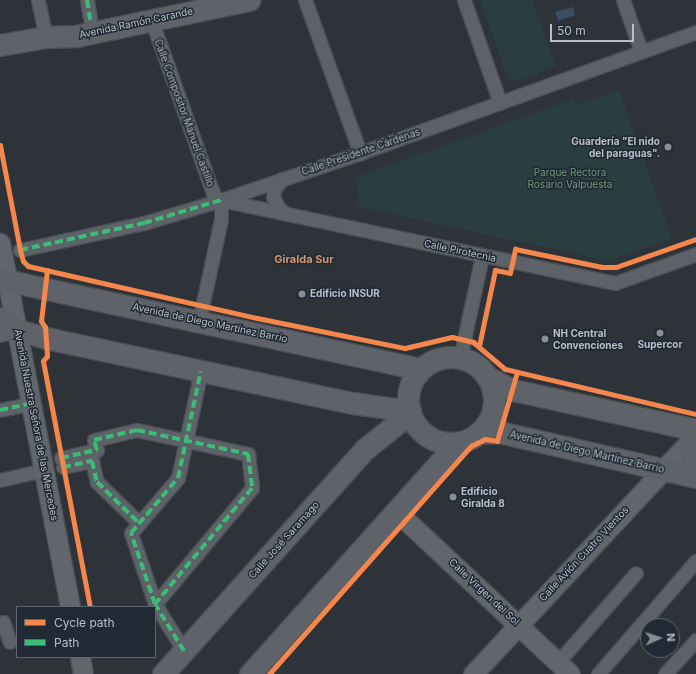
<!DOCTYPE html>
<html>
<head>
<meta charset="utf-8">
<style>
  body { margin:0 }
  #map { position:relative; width:696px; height:674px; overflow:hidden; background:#2d3339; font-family:Inter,sans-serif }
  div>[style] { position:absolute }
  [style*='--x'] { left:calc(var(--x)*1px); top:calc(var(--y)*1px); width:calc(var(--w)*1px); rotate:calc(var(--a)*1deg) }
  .green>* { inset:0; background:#2a3e40 }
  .water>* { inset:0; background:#3c4e63 }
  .roads { filter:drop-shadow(1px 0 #4b4f54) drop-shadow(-1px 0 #4b4f54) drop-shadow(0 1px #4b4f54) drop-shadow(0 -1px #4b4f54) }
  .street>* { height:13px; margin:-6.5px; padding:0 6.5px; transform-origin:6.5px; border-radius:6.5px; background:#5d6168 }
  .secondary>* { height:19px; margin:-9.5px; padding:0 9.5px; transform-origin:9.5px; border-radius:9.5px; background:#61656c }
  .primary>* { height:21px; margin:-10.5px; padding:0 10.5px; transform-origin:10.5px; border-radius:10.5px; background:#5f6369 }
  .primary>.ring { margin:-10.5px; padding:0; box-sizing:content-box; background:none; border:21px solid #5f6369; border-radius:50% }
  .quiet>* { height:4px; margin-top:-2px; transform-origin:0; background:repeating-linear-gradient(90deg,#3abd76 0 8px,transparent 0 12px) }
  .cycleway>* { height:5px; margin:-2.5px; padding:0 2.5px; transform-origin:2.5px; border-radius:2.5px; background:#f5874c }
  .dots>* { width:11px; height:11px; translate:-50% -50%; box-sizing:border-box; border:2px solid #202934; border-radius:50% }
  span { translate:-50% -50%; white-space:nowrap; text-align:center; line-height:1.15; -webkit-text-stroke:3px #202934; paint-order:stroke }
  .street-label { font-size:10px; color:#b7bfca }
  .poi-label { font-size:10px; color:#b7bfca; font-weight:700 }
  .right { translate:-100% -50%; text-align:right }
  .left { translate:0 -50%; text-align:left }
  .park-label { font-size:10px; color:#709978 }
  .neighbourhood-label { font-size:11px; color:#d0946c; font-weight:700 }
  .legend { position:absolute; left:16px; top:606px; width:140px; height:52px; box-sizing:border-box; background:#202934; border:1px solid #5c6570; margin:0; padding:5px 7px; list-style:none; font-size:12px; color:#b7bfca }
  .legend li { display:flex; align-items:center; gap:8px; height:20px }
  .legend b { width:20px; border:1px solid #5c6570 }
  .north { position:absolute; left:640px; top:618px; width:40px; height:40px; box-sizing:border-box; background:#202934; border:1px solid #5c6570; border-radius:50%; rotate:87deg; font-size:11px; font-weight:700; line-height:16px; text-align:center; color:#b7bfca }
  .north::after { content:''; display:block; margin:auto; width:14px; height:18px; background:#878e97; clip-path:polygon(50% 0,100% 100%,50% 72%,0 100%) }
  .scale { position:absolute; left:550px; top:24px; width:84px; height:18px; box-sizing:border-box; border:2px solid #b7bfca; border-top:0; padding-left:5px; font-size:12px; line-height:14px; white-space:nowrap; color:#b7bfca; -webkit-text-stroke:3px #202934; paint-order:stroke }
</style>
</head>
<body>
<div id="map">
  <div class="green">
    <div style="clip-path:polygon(480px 0,532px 0,556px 66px,510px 83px)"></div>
    <div style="clip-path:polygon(619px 90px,672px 239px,607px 261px,356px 206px,359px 191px,354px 178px,573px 99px,575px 105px)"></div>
  </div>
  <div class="water">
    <div style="clip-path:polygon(573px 7px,575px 15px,558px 21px,555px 12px)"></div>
  </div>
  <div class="roads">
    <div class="street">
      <div style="--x:38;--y:0;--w:38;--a:78"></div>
      <div style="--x:87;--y:0;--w:20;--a:81"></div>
      <div style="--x:305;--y:0;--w:163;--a:70.2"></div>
      <div style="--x:464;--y:0;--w:109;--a:70.7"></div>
      <div style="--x:623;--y:0;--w:54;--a:70.6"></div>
      <div style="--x:151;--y:19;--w:188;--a:70.4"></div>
      <div style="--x:214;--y:196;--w:8;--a:30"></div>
      <div style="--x:221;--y:200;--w:403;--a:11.9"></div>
      <div style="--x:615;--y:283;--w:86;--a:-19.7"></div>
      <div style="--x:282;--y:179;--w:13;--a:129"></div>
      <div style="--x:274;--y:189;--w:8;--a:97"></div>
      <div style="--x:273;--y:197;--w:15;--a:62"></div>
      <div style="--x:280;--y:210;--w:8;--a:30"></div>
      <div style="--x:20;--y:250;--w:127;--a:-12.3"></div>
      <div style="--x:144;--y:223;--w:80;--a:-16.6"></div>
      <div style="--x:221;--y:200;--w:147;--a:-18.7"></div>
      <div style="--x:360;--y:153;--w:357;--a:-19.8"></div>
      <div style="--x:199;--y:321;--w:104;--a:-77.8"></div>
      <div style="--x:221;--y:219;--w:19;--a:-90"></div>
      <div style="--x:0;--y:335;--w:19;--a:-16"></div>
      <div style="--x:460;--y:358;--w:104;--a:-77.8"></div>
      <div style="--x:0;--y:410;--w:33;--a:-12"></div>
      <div style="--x:61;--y:458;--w:37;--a:-13"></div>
      <div style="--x:97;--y:450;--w:10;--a:-107"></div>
      <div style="--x:94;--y:440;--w:44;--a:-13.1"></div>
      <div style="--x:137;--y:430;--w:114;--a:12.2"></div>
      <div style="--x:248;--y:454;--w:34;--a:83"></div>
      <div style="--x:252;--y:488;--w:151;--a:129.9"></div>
      <div style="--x:63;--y:467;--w:30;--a:-12"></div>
      <div style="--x:92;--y:461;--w:22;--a:77"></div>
      <div style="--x:97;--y:482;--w:59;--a:44.3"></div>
      <div style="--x:0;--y:480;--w:45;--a:-12.8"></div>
      <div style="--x:0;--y:623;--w:3;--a:-18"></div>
      <div style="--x:3;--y:622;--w:21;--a:71"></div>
      <div style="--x:184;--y:651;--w:55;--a:-121.7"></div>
      <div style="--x:155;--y:604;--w:75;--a:-108.7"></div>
      <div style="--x:131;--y:533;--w:72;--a:-49.5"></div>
      <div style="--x:178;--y:478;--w:109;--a:-77.9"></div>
      <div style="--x:558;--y:662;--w:118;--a:-48.8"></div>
      <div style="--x:598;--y:674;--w:150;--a:-49.1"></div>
      <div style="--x:665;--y:674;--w:46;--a:-47.6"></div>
    </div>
    <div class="secondary">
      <div style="--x:0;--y:243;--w:371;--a:79.1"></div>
      <div style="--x:396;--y:511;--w:238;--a:43.1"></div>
      <div style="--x:80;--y:657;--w:17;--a:80"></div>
      <div style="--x:473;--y:674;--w:321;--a:-47"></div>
    </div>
    <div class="primary">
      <div style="--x:0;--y:45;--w:47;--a:-9.9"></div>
      <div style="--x:46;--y:37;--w:30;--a:-2"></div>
      <div style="--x:76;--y:36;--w:177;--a:-11.8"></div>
      <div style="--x:0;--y:279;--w:430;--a:12.1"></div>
      <div style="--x:0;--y:318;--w:22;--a:34"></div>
      <div style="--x:18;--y:330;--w:29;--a:16"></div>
      <div style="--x:46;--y:338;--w:314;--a:12"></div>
      <div style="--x:353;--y:403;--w:58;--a:8"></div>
      <div class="ring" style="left:408px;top:357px;width:65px;height:65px"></div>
      <div style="--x:487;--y:377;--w:29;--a:27"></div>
      <div style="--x:513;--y:390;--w:187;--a:12.3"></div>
      <div style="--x:478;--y:433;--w:21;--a:-3"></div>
      <div style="--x:499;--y:432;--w:202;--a:12.9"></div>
      <div style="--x:696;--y:434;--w:17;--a:111"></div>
      <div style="--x:690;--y:450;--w:17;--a:69"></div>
      <div style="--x:163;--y:674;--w:302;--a:-48.1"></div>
      <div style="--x:365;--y:449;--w:58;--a:-38.7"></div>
      <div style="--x:250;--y:674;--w:310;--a:-48.1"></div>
    </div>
  </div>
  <div class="quiet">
    <div style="--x:87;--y:0;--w:20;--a:81"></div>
    <div style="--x:20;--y:250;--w:127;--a:-12.3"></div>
    <div style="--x:144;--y:223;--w:80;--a:-16.6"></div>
    <div style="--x:0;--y:410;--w:33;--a:-12"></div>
    <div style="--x:61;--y:458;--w:37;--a:-13"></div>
    <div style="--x:97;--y:450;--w:10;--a:-107"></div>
    <div style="--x:94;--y:440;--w:44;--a:-13.1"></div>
    <div style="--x:137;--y:430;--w:114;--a:12.2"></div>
    <div style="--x:248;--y:454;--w:34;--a:83"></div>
    <div style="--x:252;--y:488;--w:151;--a:129.9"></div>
    <div style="--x:63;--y:467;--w:30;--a:-12"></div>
    <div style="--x:92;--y:461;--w:22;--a:77"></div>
    <div style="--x:97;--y:482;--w:59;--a:44.3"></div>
    <div style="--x:184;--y:651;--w:55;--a:-121.7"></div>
    <div style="--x:155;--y:604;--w:75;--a:-108.7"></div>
    <div style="--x:131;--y:533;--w:72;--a:-49.5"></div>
    <div style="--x:178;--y:478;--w:109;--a:-77.9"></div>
  </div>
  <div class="cycleway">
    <div style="--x:0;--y:145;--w:107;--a:79.2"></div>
    <div style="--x:20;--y:250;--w:11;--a:75"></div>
    <div style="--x:23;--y:261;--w:7;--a:45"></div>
    <div style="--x:28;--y:266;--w:235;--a:12.8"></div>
    <div style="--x:257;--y:318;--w:151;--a:11.5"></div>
    <div style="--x:405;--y:348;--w:48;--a:-13.2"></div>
    <div style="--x:452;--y:337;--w:22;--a:13"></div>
    <div style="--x:473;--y:342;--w:42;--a:40.2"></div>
    <div style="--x:505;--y:369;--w:196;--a:13.3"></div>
    <div style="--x:47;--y:270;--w:51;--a:96.7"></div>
    <div style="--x:41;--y:321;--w:7;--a:56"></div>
    <div style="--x:45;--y:327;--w:29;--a:86"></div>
    <div style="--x:47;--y:356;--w:6;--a:129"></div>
    <div style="--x:43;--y:361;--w:250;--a:79.2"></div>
    <div style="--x:479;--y:346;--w:78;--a:-78.1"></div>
    <div style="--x:495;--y:270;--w:15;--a:11"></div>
    <div style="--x:510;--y:273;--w:25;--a:-78"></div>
    <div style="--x:515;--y:249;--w:89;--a:11.7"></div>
    <div style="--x:602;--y:267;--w:14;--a:0"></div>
    <div style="--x:616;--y:267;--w:85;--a:-19.3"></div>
    <div style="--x:269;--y:674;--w:305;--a:-48.5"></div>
    <div style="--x:471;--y:446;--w:16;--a:-27"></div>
    <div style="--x:485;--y:439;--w:12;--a:9"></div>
    <div style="--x:497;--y:441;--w:72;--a:-73.8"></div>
  </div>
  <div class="dots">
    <div style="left:668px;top:147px;background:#878e97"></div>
    <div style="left:302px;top:294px;background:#878e97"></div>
    <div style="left:660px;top:333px;background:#878e97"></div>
    <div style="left:545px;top:339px;background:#878e97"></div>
    <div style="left:453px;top:497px;background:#878e97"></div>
  </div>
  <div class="street-label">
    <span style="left:136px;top:23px;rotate:-12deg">Avenida Ramón Carande</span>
    <span style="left:184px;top:113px;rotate:70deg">Calle Compositor Manuel Castillo</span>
    <span style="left:361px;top:152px;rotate:-19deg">Calle Presidente Cárdenas</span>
    <span style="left:460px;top:251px;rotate:12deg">Calle Pirotecnia</span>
    <span style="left:210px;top:323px;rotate:12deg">Avenida de Diego Martínez Barrio</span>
    <span style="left:36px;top:425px;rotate:79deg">Avenida Nuestra Señora de las Mercedes</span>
    <span style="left:587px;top:452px;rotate:13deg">Avenida de Diego Martínez Barrio</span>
    <span style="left:284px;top:540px;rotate:-48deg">Calle José Saramago</span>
    <span style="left:584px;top:554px;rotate:-47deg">Calle Avión Cuatro Vientos</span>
    <span style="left:484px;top:592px;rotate:43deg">Calle Virgen del Sol</span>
  </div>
  <div class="poi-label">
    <span class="right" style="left:660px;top:147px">Guardería "El nido<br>del paraguas".</span>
    <span class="left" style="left:310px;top:294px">Edificio INSUR</span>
    <span class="left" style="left:553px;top:339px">NH Central<br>Convenciones</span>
    <span style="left:660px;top:345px">Supercor</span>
    <span class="left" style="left:461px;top:497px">Edificio<br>Giralda 8</span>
  </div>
  <div class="park-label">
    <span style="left:570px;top:178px">Parque Rectora<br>Rosario Valpuesta</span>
  </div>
  <div class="neighbourhood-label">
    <span style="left:304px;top:259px">Giralda Sur</span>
  </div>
  <ul class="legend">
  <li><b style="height:5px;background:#f5874c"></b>Cycle path</li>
  <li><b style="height:5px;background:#3abd76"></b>Path</li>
  </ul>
  <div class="north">N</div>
  <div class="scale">50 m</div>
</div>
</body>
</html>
